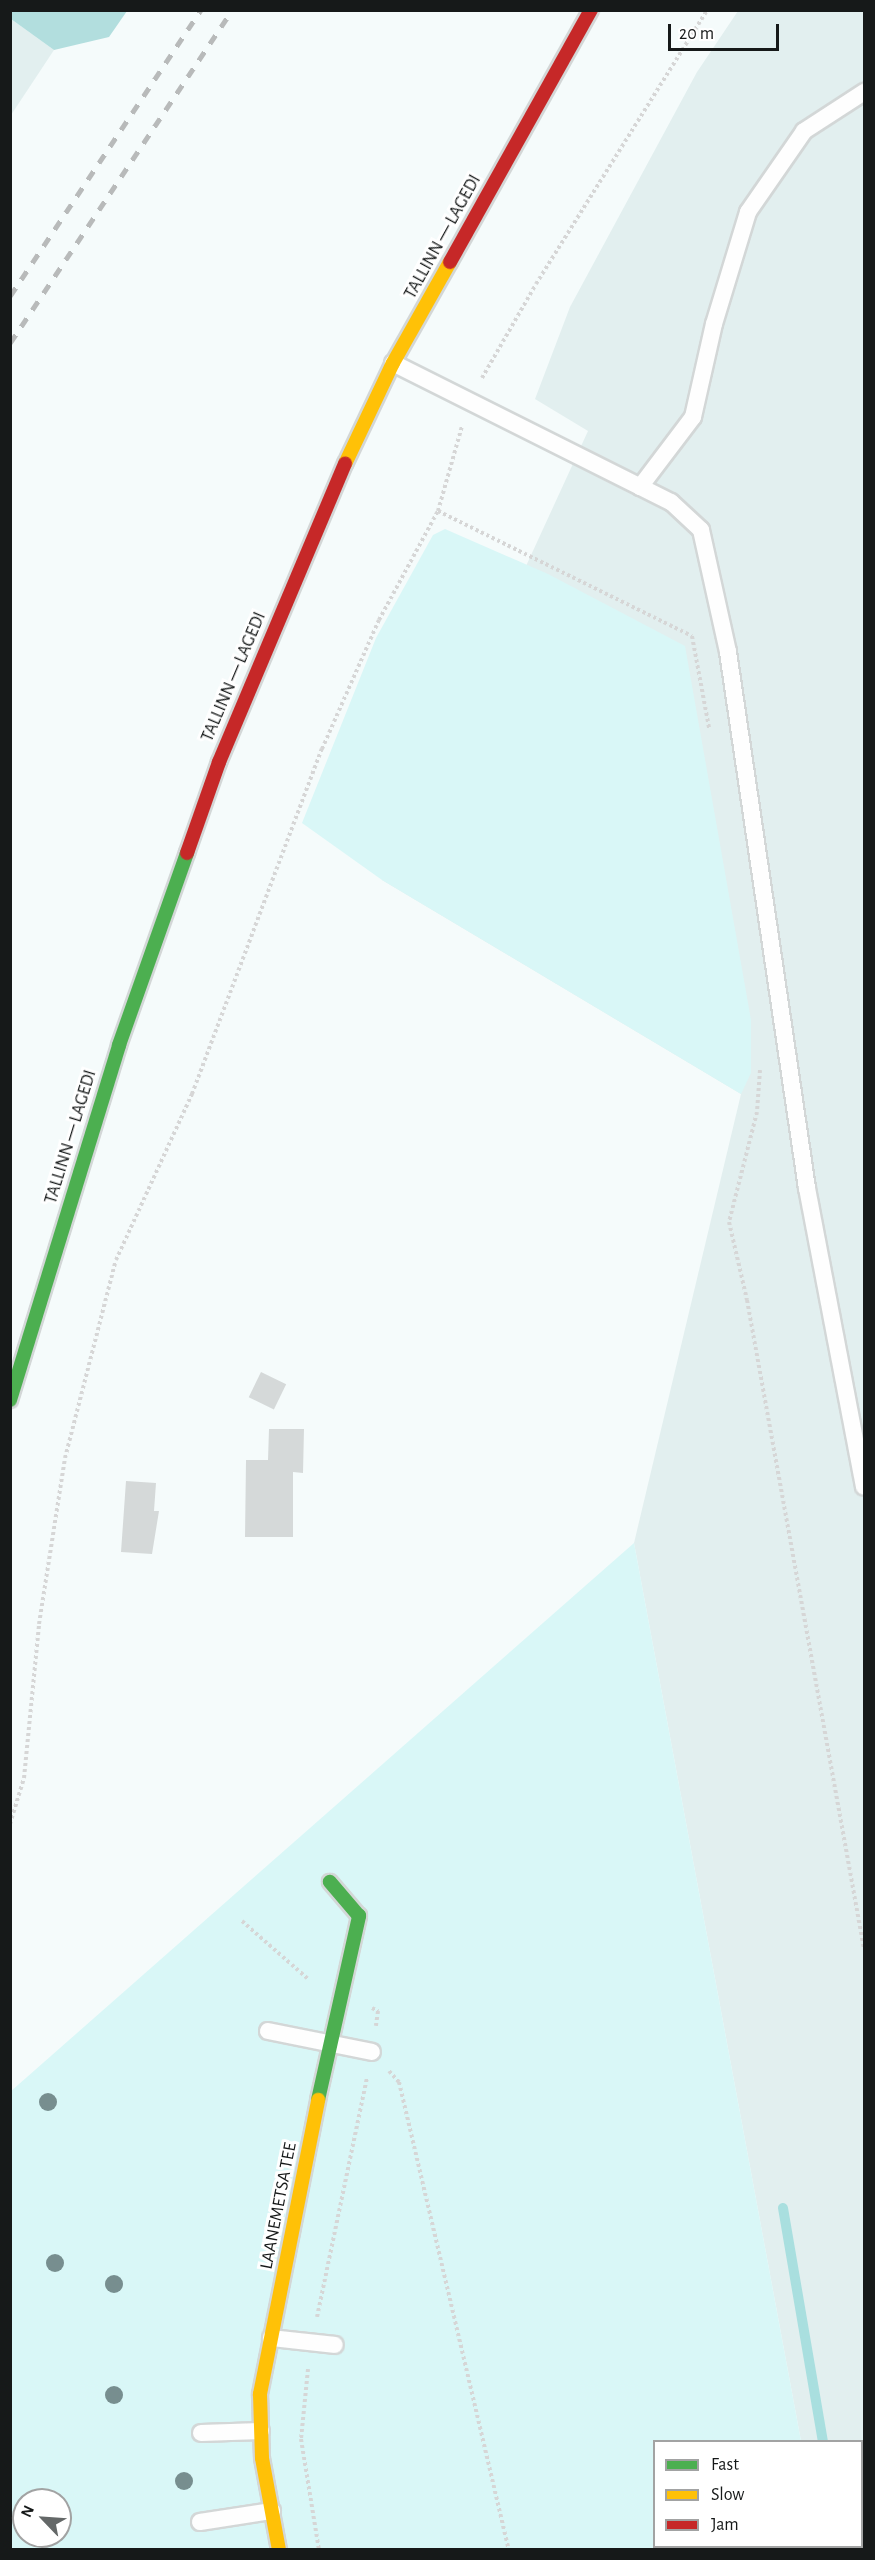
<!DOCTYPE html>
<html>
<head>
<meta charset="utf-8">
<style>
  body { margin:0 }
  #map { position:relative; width:875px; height:2560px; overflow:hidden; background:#f5fbfb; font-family:"Alegreya Sans",sans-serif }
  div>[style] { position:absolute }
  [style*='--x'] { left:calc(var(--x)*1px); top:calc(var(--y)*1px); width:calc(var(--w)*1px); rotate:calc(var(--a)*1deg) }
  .built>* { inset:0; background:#e2efef }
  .green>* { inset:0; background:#d9f7f7 }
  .forest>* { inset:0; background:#b2dede }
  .stream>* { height:10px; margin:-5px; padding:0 5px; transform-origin:5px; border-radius:5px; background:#a9dfdf }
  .building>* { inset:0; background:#d5d9d9; transform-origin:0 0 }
  .path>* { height:4px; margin-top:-2px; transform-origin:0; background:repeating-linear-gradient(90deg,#d6d6d6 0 3px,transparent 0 6px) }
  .roads { filter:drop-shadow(2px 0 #d3d7d7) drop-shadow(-2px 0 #d3d7d7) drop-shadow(0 2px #d3d7d7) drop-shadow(0 -2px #d3d7d7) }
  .lane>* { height:16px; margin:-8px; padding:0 8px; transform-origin:8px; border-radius:8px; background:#fefefe }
  .fast>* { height:14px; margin:-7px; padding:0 7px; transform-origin:7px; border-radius:7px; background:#4caf50 }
  .slow>* { height:14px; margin:-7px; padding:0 7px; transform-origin:7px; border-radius:7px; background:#ffc107 }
  .jam>* { height:14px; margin:-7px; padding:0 7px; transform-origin:7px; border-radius:7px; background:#c62828 }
  .rail>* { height:4.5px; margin-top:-2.25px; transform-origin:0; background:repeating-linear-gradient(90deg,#b8baba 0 10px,transparent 0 20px) }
  .trees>* { width:18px; height:18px; margin:-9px; border-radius:50%; background:#778e8f }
  span { translate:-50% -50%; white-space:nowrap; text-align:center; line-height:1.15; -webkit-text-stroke:6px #fff; paint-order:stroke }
  .street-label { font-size:18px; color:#161919 }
  .frame { position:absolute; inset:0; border:12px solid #161919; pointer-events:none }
  .legend { position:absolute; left:653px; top:2440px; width:210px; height:108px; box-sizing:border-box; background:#fff; border:2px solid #a2a3a3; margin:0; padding:8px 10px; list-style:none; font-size:18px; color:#161919 }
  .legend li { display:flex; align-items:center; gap:12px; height:30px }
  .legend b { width:30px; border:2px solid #a2a3a3 }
  .north { position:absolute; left:12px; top:2488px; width:60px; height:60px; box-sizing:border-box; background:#fff; border:2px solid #a2a3a3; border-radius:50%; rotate:295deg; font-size:16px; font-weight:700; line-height:24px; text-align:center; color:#161919 }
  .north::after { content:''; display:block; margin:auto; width:21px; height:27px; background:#646868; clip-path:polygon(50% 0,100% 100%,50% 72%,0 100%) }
  .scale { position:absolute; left:668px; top:24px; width:111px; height:27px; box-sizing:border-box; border:3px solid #161919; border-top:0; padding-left:8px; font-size:18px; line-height:21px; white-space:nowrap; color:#161919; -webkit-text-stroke:4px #fff; paint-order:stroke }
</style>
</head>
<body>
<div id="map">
  <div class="built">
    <div style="clip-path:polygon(738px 11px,864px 11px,864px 2549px,821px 2549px,820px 2547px,862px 2546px,862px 2442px,801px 2441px,634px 1543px,741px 1094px,382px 880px,588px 431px,535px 399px,570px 307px,697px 72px)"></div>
    <div style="clip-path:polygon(11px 19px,54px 50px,11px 115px)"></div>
  </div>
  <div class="green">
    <div style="clip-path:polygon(445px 529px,548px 574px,685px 646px,751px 1020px,751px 1073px,741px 1094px,382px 880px,302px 823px,376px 638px,433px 535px)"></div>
    <div style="clip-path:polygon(evenodd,634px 1543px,801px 2441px,654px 2442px,654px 2546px,821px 2549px,11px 2549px,10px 2092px,634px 1543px,24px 2500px,60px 2500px,60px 2536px,24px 2536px,24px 2500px)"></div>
  </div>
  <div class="forest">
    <div style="clip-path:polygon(11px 10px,127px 10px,127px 11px,109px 37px,54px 50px,11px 19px)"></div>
  </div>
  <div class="stream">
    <div style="--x:783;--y:2208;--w:237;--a:80.3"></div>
    <div style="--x:843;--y:2546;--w:4;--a:76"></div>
  </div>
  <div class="building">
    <div style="left:261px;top:1372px;width:28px;height:28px;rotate:26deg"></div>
    <div style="clip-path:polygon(269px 1429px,304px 1429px,303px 1473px,293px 1472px,293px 1537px,245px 1537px,246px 1460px,268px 1460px)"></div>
    <div style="clip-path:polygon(126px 1481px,156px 1483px,154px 1511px,159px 1511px,152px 1554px,121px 1552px)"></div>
  </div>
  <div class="path">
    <div style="--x:482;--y:378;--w:108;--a:-60.1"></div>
    <div style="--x:536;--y:284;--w:323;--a:-58"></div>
    <div style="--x:438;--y:511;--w:283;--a:26.2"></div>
    <div style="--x:692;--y:636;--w:94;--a:79.5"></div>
    <div style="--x:760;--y:1070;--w:42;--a:94.1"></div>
    <div style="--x:757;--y:1112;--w:114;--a:104.3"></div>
    <div style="--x:729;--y:1222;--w:80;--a:77"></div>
    <div style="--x:747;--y:1300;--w:659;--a:79.78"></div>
    <div style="--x:10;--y:1824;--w:48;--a:-73.1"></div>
    <div style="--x:24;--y:1778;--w:155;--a:-84.4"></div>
    <div style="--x:39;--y:1624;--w:168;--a:-81.1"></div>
    <div style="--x:65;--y:1458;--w:204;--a:-75.6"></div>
    <div style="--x:116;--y:1260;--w:183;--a:-65.4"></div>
    <div style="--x:192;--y:1094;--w:369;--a:-69.4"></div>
    <div style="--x:322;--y:749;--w:141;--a:-66.2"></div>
    <div style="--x:379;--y:620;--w:124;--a:-61.6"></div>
    <div style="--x:438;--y:511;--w:88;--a:-74.2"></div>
    <div style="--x:242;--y:1921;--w:88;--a:41.3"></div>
    <div style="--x:372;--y:2008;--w:7;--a:27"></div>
    <div style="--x:378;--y:2011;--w:15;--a:98"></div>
    <div style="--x:389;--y:2071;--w:15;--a:48"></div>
    <div style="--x:399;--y:2082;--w:481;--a:76.8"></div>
    <div style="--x:317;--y:2317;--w:244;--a:-78.2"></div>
    <div style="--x:308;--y:2369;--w:70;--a:95.7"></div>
    <div style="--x:301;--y:2439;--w:112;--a:80.8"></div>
  </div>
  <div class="roads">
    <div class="lane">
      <div style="--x:393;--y:363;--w:311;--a:26.6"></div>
      <div style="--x:671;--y:502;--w:41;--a:43"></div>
      <div style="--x:701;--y:530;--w:125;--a:77.5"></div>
      <div style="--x:728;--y:652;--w:542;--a:81.62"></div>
      <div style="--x:807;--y:1188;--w:304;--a:79.2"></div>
      <div style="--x:640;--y:487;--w:88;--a:-52.9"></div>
      <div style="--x:693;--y:417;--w:95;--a:-77.3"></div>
      <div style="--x:714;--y:324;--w:117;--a:-73.1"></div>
      <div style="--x:748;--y:212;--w:98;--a:-55.3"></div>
      <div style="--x:804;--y:131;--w:72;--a:-33"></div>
      <div style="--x:268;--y:2031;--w:106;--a:11.4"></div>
      <div style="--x:271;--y:2338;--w:64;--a:6.2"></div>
      <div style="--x:201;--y:2433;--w:60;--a:-1.9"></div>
      <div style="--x:200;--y:2522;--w:73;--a:-8.7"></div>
    </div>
    <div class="fast">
      <div style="--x:10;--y:1400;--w:371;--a:-72.9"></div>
      <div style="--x:119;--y:1045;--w:204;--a:-70.5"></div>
      <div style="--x:318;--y:2100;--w:189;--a:-77.4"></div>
      <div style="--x:359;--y:1916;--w:45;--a:-130.5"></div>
    </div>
    <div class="slow">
      <div style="--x:345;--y:464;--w:112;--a:-64.6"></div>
      <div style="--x:393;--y:363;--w:116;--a:-60.6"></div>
      <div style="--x:279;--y:2550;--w:94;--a:-100.5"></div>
      <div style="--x:262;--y:2458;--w:64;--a:-91.8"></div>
      <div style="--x:260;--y:2394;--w:300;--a:-78.8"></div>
    </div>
    <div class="jam">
      <div style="--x:450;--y:262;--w:289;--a:-60.8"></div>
      <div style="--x:187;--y:853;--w:96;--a:-70.6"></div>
      <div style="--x:219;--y:762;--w:324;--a:-67.1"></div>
    </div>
  </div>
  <div class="rail">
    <div style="--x:10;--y:296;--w:344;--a:-56.3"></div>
    <div style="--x:10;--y:343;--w:400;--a:-56.3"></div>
  </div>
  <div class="trees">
    <div style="left:48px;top:2102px"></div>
    <div style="left:55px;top:2263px"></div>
    <div style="left:114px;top:2284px"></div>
    <div style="left:114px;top:2395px"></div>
    <div style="left:184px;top:2481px"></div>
  </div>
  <div class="street-label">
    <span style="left:443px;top:237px;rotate:-61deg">TALLINN — LAGEDI</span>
    <span style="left:234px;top:677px;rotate:-67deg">TALLINN — LAGEDI</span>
    <span style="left:71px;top:1137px;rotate:-73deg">TALLINN — LAGEDI</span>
    <span style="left:279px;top:2206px;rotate:-79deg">LAANEMETSA TEE</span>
  </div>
  <div class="frame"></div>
  <ul class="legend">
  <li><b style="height:8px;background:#4caf50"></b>Fast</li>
  <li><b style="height:8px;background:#ffc107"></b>Slow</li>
  <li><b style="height:8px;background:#c62828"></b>Jam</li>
  </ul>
  <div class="north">N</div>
  <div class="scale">20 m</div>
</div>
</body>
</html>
